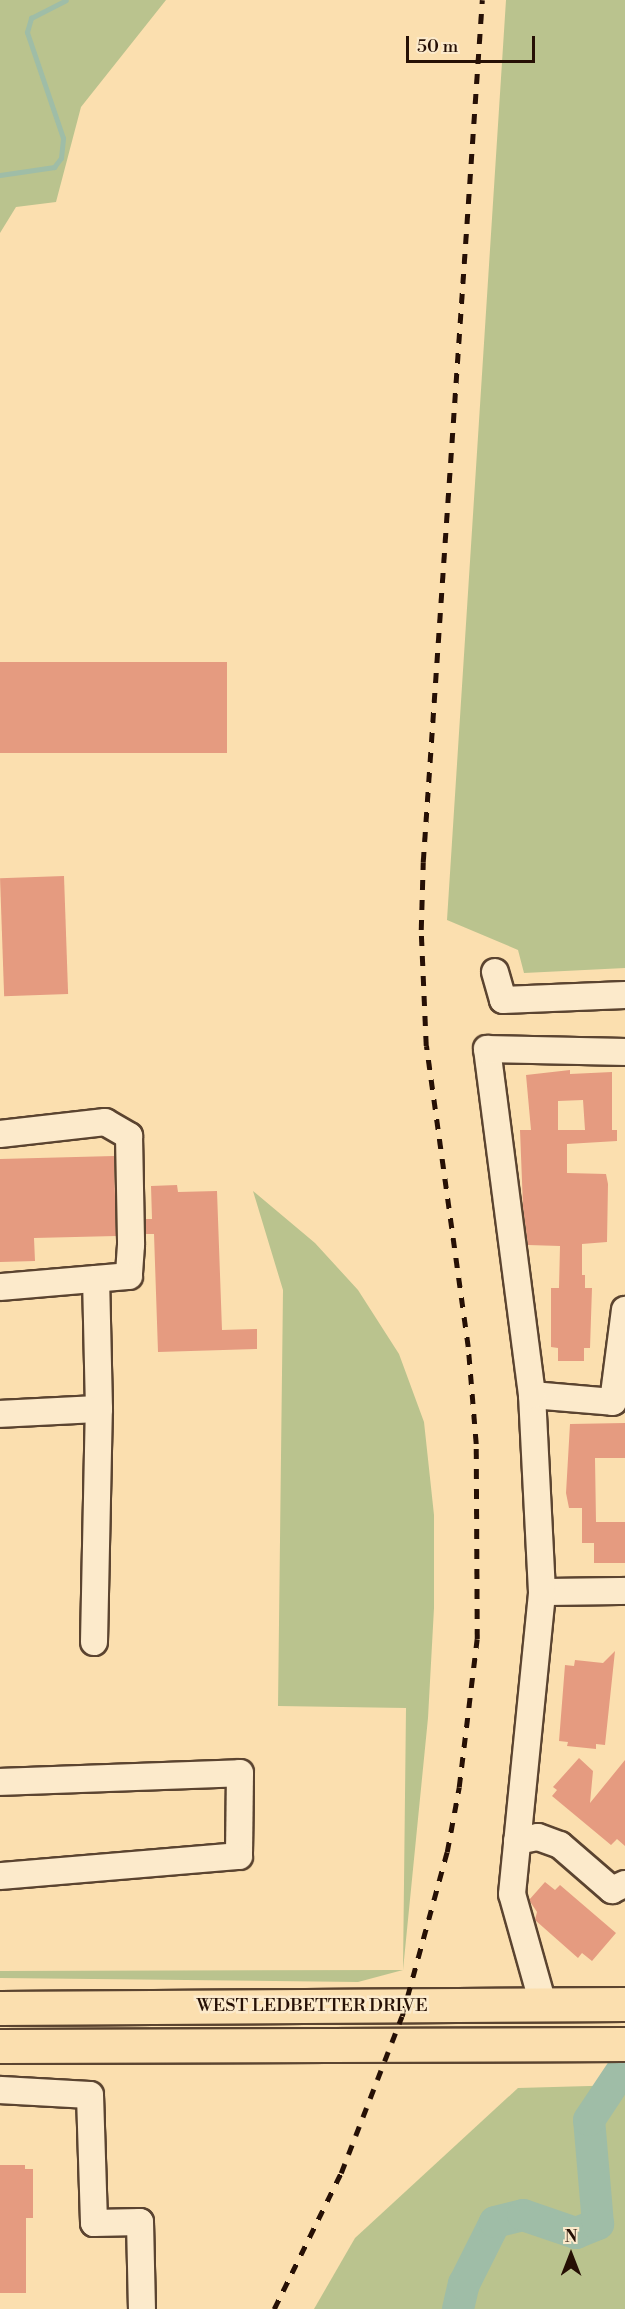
<!DOCTYPE html>
<html>
<head>
<meta charset="utf-8">
<style>
  body { margin:0 }
  #map { position:relative; width:625px; height:2309px; overflow:hidden; background:#fbdfaf; font-family:"Libre Bodoni",serif }
  div>[style] { position:absolute }
  [style*='--x'] { left:calc(var(--x)*1px); top:calc(var(--y)*1px); width:calc(var(--w)*1px); rotate:calc(var(--a)*1deg) }
  .green>* { inset:0; background:#bac38e }
  .stream>* { height:5px; margin:-2.5px; padding:0 2.5px; transform-origin:2.5px; border-radius:2.5px; background:#9fbda7 }
  .river>* { height:32px; margin:-16px; padding:0 16px; transform-origin:16px; border-radius:16px; background:#9fbda7 }
  .building>* { inset:0; background:#e59b80; transform-origin:0 0 }
  .roads { filter:drop-shadow(2px 0 #5b4430) drop-shadow(-2px 0 #5b4430) drop-shadow(0 2px #5b4430) drop-shadow(0 -2px #5b4430) }
  .minor>* { height:26px; margin:-13px; padding:0 13px; transform-origin:13px; border-radius:13px; background:#fceacb }
  .major>* { height:33px; margin:-16.5px; padding:0 16.5px; transform-origin:16.5px; border-radius:16.5px; background:#fbdfaf }
  .rail>* { height:4.5px; margin-top:-2.25px; transform-origin:0; background:repeating-linear-gradient(90deg,#261005 0 10px,transparent 0 20px) }
  span { translate:-50% -50%; white-space:nowrap; text-align:center; line-height:1.15; -webkit-text-stroke:5px #fceacb; paint-order:stroke }
  .street-label { font-size:18px; color:#261005 }
  .north { position:absolute; left:541px; top:2225px; width:60px; height:60px; -webkit-text-stroke:4px #fceacb; paint-order:stroke; rotate:0deg; font-size:16px; font-weight:700; line-height:24px; text-align:center; color:#261005 }
  .north::after { content:''; display:block; margin:auto; width:21px; height:27px; background:#261005; clip-path:polygon(50% 0,100% 100%,50% 72%,0 100%) }
  .scale { position:absolute; left:406px; top:36px; width:129px; height:27px; box-sizing:border-box; border:3px solid #261005; border-top:0; padding-left:8px; font-size:18px; line-height:21px; white-space:nowrap; color:#261005; -webkit-text-stroke:4px #fceacb; paint-order:stroke }
</style>
</head>
<body>
<div id="map">
  <div class="green">
    <div style="clip-path:polygon(0 0,166px 0,81px 107px,56px 202px,16px 207px,0 233px)"></div>
    <div style="clip-path:polygon(506px 0,625px 0,625px 968px,524px 973px,518px 950px,447px 920px)"></div>
    <div style="clip-path:polygon(253px 1191px,315px 1243px,358px 1290px,399px 1354px,424px 1422px,434px 1515px,434px 1608px,428px 1718px,403px 1970px,358px 1982px,0 1978px,0 1971px,403px 1970px,406px 1708px,278px 1706px,283px 1290px)"></div>
    <div style="clip-path:polygon(625px 2085px,625px 2309px,314px 2309px,355px 2238px,518px 2088px)"></div>
  </div>
  <div class="stream">
    <div style="--x:0;--y:175;--w:55;--a:-8.4"></div>
    <div style="--x:54;--y:167;--w:11;--a:-52"></div>
    <div style="--x:61;--y:158;--w:20;--a:-84"></div>
    <div style="--x:63;--y:138;--w:112;--a:-108.8"></div>
    <div style="--x:27;--y:32;--w:15;--a:-74"></div>
    <div style="--x:31;--y:18;--w:39;--a:-27"></div>
  </div>
  <div class="river">
    <div style="--x:458;--y:2309;--w:26;--a:-77"></div>
    <div style="--x:464;--y:2284;--w:69;--a:-63.4"></div>
    <div style="--x:495;--y:2222;--w:29;--a:-14"></div>
    <div style="--x:523;--y:2215;--w:56;--a:18.8"></div>
    <div style="--x:576;--y:2233;--w:24;--a:-22"></div>
    <div style="--x:598;--y:2224;--w:104;--a:-94.9"></div>
    <div style="--x:589;--y:2120;--w:65;--a:-56.3"></div>
  </div>
  <div class="building">
    <div style="left:227px;top:662px;width:91px;height:227px;rotate:90deg"></div>
    <div style="left:64px;top:876px;width:118px;height:64px;rotate:88deg"></div>
    <div style="clip-path:polygon(evenodd,570px 1070px,570px 1074px,612px 1072px,612px 1130px,617px 1130px,617px 1141px,567px 1144px,567px 1173px,606px 1174px,608px 1184px,607px 1242px,582px 1244px,582px 1275px,585px 1275px,585px 1288px,592px 1288px,590px 1348px,584px 1348px,584px 1361px,558px 1361px,558px 1348px,551px 1347px,551px 1288px,559px 1288px,560px 1246px,528px 1245px,523px 1207px,520px 1130px,531px 1130px,526px 1075px,570px 1070px,583px 1100px,585px 1130px,558px 1130px,558px 1101px,583px 1100px)"></div>
    <div style="clip-path:polygon(114px 1156px,116px 1236px,34px 1238px,35px 1261px,0 1262px,0 1159px)"></div>
    <div style="clip-path:polygon(177px 1185px,178px 1192px,217px 1191px,222px 1330px,257px 1329px,257px 1349px,158px 1352px,154px 1234px,146px 1234px,146px 1219px,152px 1219px,151px 1186px)"></div>
    <div style="clip-path:polygon(625px 1423px,625px 1458px,595px 1458px,596px 1522px,625px 1522px,625px 1563px,594px 1563px,594px 1543px,582px 1543px,582px 1508px,569px 1508px,566px 1493px,570px 1424px)"></div>
    <div style="clip-path:polygon(615px 1651px,605px 1745px,596px 1744px,596px 1749px,567px 1746px,568px 1742px,559px 1741px,565px 1665px,574px 1666px,575px 1660px,603px 1663px)"></div>
    <div style="clip-path:polygon(579px 1758px,593px 1771px,590px 1803px,625px 1760px,625px 1846px,617px 1839px,611px 1845px,552px 1796px,557px 1790px,553px 1787px)"></div>
    <div style="clip-path:polygon(545px 1882px,555px 1890px,560px 1885px,616px 1933px,592px 1961px,582px 1953px,578px 1958px,535px 1920px,537px 1912px,529px 1900px)"></div>
    <div style="clip-path:polygon(0 2165px,25px 2165px,25px 2169px,33px 2169px,33px 2218px,26px 2218px,26px 2293px,0 2293px)"></div>
  </div>
  <div class="roads">
    <div class="minor">
      <div style="--x:495;--y:972;--w:29;--a:74"></div>
      <div style="--x:503;--y:1000;--w:122;--a:-2.3"></div>
      <div style="--x:0;--y:1134;--w:106;--a:-6.5"></div>
      <div style="--x:105;--y:1122;--w:28;--a:30"></div>
      <div style="--x:129;--y:1136;--w:109;--a:88.9"></div>
      <div style="--x:131;--y:1245;--w:31;--a:94"></div>
      <div style="--x:129;--y:1276;--w:129;--a:175.1"></div>
      <div style="--x:532;--y:1395;--w:81;--a:4.9"></div>
      <div style="--x:613;--y:1402;--w:93;--a:-82.6"></div>
      <div style="--x:0;--y:1414;--w:99;--a:-2.9"></div>
      <div style="--x:99;--y:1409;--w:130;--a:-91.3"></div>
      <div style="--x:542;--y:1592;--w:83;--a:-0.7"></div>
      <div style="--x:94;--y:1642;--w:233;--a:-88.8"></div>
      <div style="--x:0;--y:1782;--w:240;--a:-2.1"></div>
      <div style="--x:240;--y:1773;--w:83;--a:90.7"></div>
      <div style="--x:239;--y:1856;--w:240;--a:175.2"></div>
      <div style="--x:517;--y:1841;--w:21;--a:-11"></div>
      <div style="--x:538;--y:1837;--w:23;--a:20"></div>
      <div style="--x:560;--y:1845;--w:69;--a:40.9"></div>
      <div style="--x:612;--y:1890;--w:14;--a:-25"></div>
      <div style="--x:543;--y:2004;--w:114;--a:-105.7"></div>
      <div style="--x:512;--y:1894;--w:303;--a:-84.3"></div>
      <div style="--x:542;--y:1592;--w:197;--a:-92.9"></div>
      <div style="--x:532;--y:1395;--w:349;--a:-97.4"></div>
      <div style="--x:487;--y:1049;--w:138;--a:1.2"></div>
      <div style="--x:0;--y:2090;--w:90;--a:3.2"></div>
      <div style="--x:90;--y:2095;--w:128;--a:88.2"></div>
      <div style="--x:94;--y:2223;--w:46;--a:-1.2"></div>
      <div style="--x:140;--y:2222;--w:87;--a:88.7"></div>
    </div>
    <div class="major">
      <div style="--x:0;--y:2008;--w:625;--a:-0.37"></div>
      <div style="--x:0;--y:2046;--w:625;--a:-0.18"></div>
    </div>
  </div>
  <div class="rail">
    <div style="--x:274;--y:2309;--w:152;--a:-63.8"></div>
    <div style="--x:341;--y:2173;--w:168;--a:-68.8"></div>
    <div style="--x:402;--y:2016;--w:170;--a:-74.7"></div>
    <div style="--x:447;--y:1852;--w:66;--a:-79.5"></div>
    <div style="--x:459;--y:1787;--w:149;--a:-83.1"></div>
    <div style="--x:477;--y:1639;--w:195;--a:-90.3"></div>
    <div style="--x:476;--y:1444;--w:97;--a:-94.7"></div>
    <div style="--x:468;--y:1347;--w:304;--a:-97.9"></div>
    <div style="--x:426;--y:1046;--w:116;--a:-92.5"></div>
    <div style="--x:421;--y:930;--w:68;--a:-88.3"></div>
    <div style="--x:423;--y:862;--w:864;--a:-86.08"></div>
  </div>
  <div class="street-label">
    <span style="left:312px;top:2006px">WEST LEDBETTER DRIVE</span>
  </div>
  <div class="north">N</div>
  <div class="scale">50 m</div>
</div>
</body>
</html>
